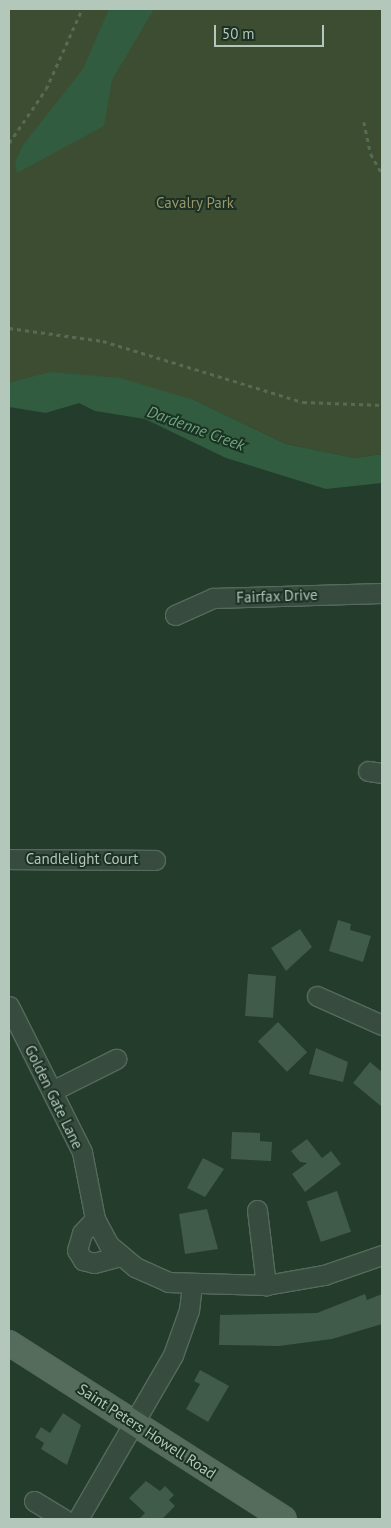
<!DOCTYPE html>
<html>
<head>
<meta charset="utf-8">
<style>
  body { margin:0 }
  #map { position:relative; width:391px; height:1528px; overflow:hidden; background:#233c2b; font-family:"PT Sans",sans-serif }
  div>[style] { position:absolute }
  [style*='--x'] { left:calc(var(--x)*1px); top:calc(var(--y)*1px); width:calc(var(--w)*1px); rotate:calc(var(--a)*1deg) }
  .green>* { inset:0; background:#3d4d31 }
  .water>* { inset:0; background:#315c3f }
  .building>* { inset:0; background:#405b49; transform-origin:0 0 }
  .path>* { height:2.5px; margin-top:-1.25px; transform-origin:0; background:repeating-linear-gradient(90deg,#566a54 0 4px,transparent 0 8px) }
  .roads { filter:drop-shadow(1px 0 #556a5c) drop-shadow(-1px 0 #556a5c) drop-shadow(0 1px #556a5c) drop-shadow(0 -1px #556a5c) }
  .minor>* { height:19px; margin:-9.5px; padding:0 9.5px; transform-origin:9.5px; border-radius:9.5px; background:#374c3e }
  .major>* { height:24px; margin:-12px; padding:0 12px; transform-origin:12px; border-radius:12px; background:#556c5c }
  span { translate:-50% -50%; white-space:nowrap; text-align:center; line-height:1.15; -webkit-text-stroke:4px #1c3123; paint-order:stroke }
  .park-label { font-size:15px; color:#98966a }
  .street-label { font-size:15px; color:#b3c7ba }
  .water-label { font-size:16px; color:#6ca67e; font-style:italic }
  .frame { position:absolute; inset:0; border:10px solid #b3c7ba; pointer-events:none }
  .scale { position:absolute; left:214px; top:25px; width:110px; height:22px; box-sizing:border-box; border:2px solid #b3c7ba; border-top:0; padding-left:6px; font-size:15px; line-height:18px; white-space:nowrap; color:#b3c7ba; -webkit-text-stroke:4px #1c3123; paint-order:stroke }
</style>
</head>
<body>
<div id="map">
  <div class="green">
    <div style="clip-path:polygon(9px 9px,382px 9px,382px 454px,355px 458px,286px 444px,194px 400px,9px 383px)"></div>
  </div>
  <div class="water">
    <div style="clip-path:polygon(109px 9px,154px 9px,112px 80px,104px 126px,17px 173px,15px 162px,23px 145px,83px 69px)"></div>
    <div style="clip-path:polygon(50px 372px,120px 378px,194px 400px,286px 444px,355px 458px,382px 454px,382px 483px,326px 489px,226px 458px,145px 419px,95px 411px,79px 403px,46px 413px,9px 407px,9px 383px)"></div>
  </div>
  <div class="building">
    <div style="clip-path:polygon(338px 920px,351px 924px,350px 930px,371px 936px,363px 962px,329px 951px)"></div>
    <div style="clip-path:polygon(300px 929px,312px 947px,286px 971px,271px 948px)"></div>
    <div style="left:248px;top:974px;width:28px;height:42px;rotate:4deg"></div>
    <div style="left:278px;top:1022px;width:42px;height:28px;rotate:46deg"></div>
    <div style="clip-path:polygon(316px 1048px,348px 1062px,343px 1082px,309px 1074px)"></div>
    <div style="clip-path:polygon(370px 1062px,382px 1072px,382px 1107px,353px 1083px)"></div>
    <div style="clip-path:polygon(232px 1132px,260px 1133px,260px 1141px,272px 1142px,271px 1161px,231px 1159px)"></div>
    <div style="clip-path:polygon(307px 1139px,322px 1158px,331px 1151px,341px 1164px,305px 1192px,292px 1174px,307px 1163px,300px 1162px,291px 1151px)"></div>
    <div style="clip-path:polygon(203px 1158px,224px 1169px,205px 1197px,187px 1188px)"></div>
    <div style="left:337px;top:1191px;width:43px;height:32px;rotate:71deg"></div>
    <div style="clip-path:polygon(207px 1209px,218px 1249px,185px 1254px,179px 1214px)"></div>
    <div style="clip-path:polygon(365px 1294px,367px 1300px,382px 1294px,382px 1324px,332px 1339px,279px 1346px,219px 1345px,220px 1315px,317px 1313px)"></div>
    <div style="clip-path:polygon(200px 1370px,229px 1386px,208px 1422px,186px 1409px,200px 1384px,194px 1381px)"></div>
    <div style="clip-path:polygon(63px 1413px,81px 1425px,67px 1465px,41px 1449px,44px 1443px,35px 1437px,41px 1427px,50px 1433px)"></div>
    <div style="clip-path:polygon(146px 1481px,160px 1491px,165px 1486px,174px 1495px,169px 1500px,175px 1506px,162px 1519px,139px 1519px,145px 1513px,129px 1498px)"></div>
  </div>
  <div class="path">
    <div style="--x:364;--y:122;--w:33;--a:78"></div>
    <div style="--x:371;--y:154;--w:23;--a:61"></div>
    <div style="--x:9;--y:143;--w:65;--a:-55.6"></div>
    <div style="--x:46;--y:89;--w:88;--a:-65.8"></div>
    <div style="--x:9;--y:328;--w:95;--a:7.9"></div>
    <div style="--x:103;--y:341;--w:209;--a:17"></div>
    <div style="--x:303;--y:402;--w:79;--a:2.2"></div>
  </div>
  <div class="roads">
    <div class="minor">
      <div style="--x:175;--y:615;--w:42;--a:-24.1"></div>
      <div style="--x:213;--y:598;--w:169;--a:-1.7"></div>
      <div style="--x:368;--y:771;--w:14;--a:8"></div>
      <div style="--x:9;--y:859;--w:146;--a:0.4"></div>
      <div style="--x:317;--y:996;--w:71;--a:24"></div>
      <div style="--x:9;--y:1006;--w:163;--a:63.4"></div>
      <div style="--x:82;--y:1152;--w:68;--a:79"></div>
      <div style="--x:95;--y:1219;--w:30;--a:62"></div>
      <div style="--x:109;--y:1245;--w:34;--a:40"></div>
      <div style="--x:135;--y:1267;--w:36;--a:24"></div>
      <div style="--x:168;--y:1282;--w:98;--a:1.8"></div>
      <div style="--x:266;--y:1285;--w:59;--a:-9.8"></div>
      <div style="--x:324;--y:1275;--w:61;--a:-19"></div>
      <div style="--x:52;--y:1091;--w:72;--a:-26.6"></div>
      <div style="--x:257;--y:1210;--w:76;--a:83.2"></div>
      <div style="--x:95;--y:1219;--w:19;--a:133"></div>
      <div style="--x:82;--y:1233;--w:18;--a:106"></div>
      <div style="--x:77;--y:1250;--w:12;--a:59"></div>
      <div style="--x:83;--y:1260;--w:11;--a:15"></div>
      <div style="--x:94;--y:1263;--w:27;--a:-15"></div>
      <div style="--x:34;--y:1501;--w:35;--a:31"></div>
      <div style="--x:78;--y:1519;--w:190;--a:-59.9"></div>
      <div style="--x:173;--y:1355;--w:48;--a:-70.4"></div>
      <div style="--x:189;--y:1310;--w:24;--a:-83"></div>
    </div>
    <div class="major">
      <div style="--x:9;--y:1343;--w:326;--a:32.6"></div>
    </div>
  </div>
  <div class="park-label">
    <span style="left:195px;top:203px">Cavalry Park</span>
  </div>
  <div class="street-label">
    <span style="left:277px;top:596px;rotate:-2deg">Fairfax Drive</span>
    <span style="left:82px;top:859px">Candlelight Court</span>
    <span style="left:54px;top:1097px;rotate:64deg">Golden Gate Lane</span>
    <span style="left:147px;top:1431px;rotate:33deg">Saint Peters Howell Road</span>
  </div>
  <div class="water-label">
    <span style="left:196px;top:428px;rotate:20deg">Dardenne Creek</span>
  </div>
  <div class="frame"></div>
  <div class="scale">50 m</div>
</div>
</body>
</html>
